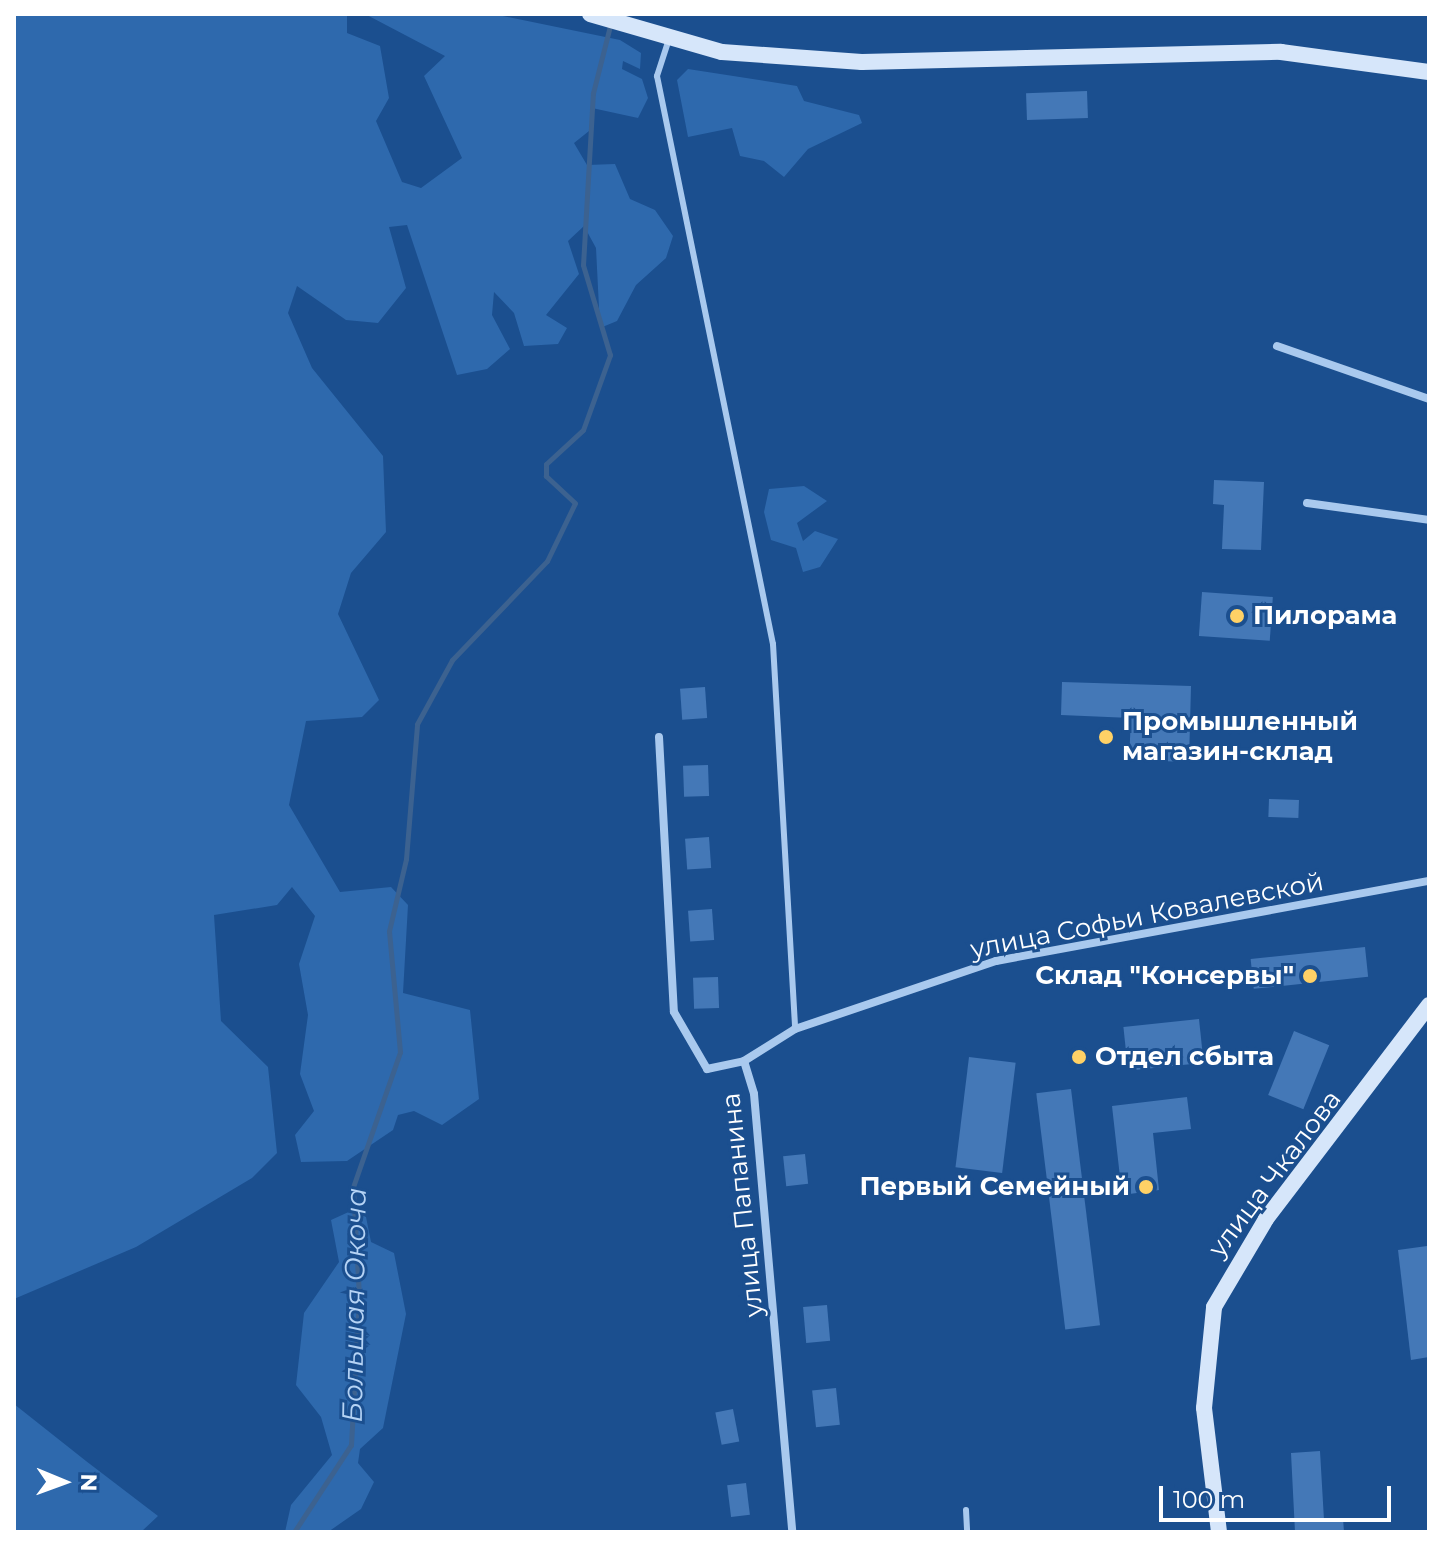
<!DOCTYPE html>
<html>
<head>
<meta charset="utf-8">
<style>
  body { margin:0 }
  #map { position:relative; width:1443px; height:1546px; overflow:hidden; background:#1b4f8f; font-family:Montserrat,sans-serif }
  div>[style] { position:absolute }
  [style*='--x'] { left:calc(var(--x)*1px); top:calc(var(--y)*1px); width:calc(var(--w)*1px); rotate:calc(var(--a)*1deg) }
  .green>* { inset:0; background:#2e69ad }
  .stream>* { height:5px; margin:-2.5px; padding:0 2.5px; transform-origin:2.5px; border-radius:2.5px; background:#3c6290 }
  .building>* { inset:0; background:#4478b7; transform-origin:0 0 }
  .lane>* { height:6px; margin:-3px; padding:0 3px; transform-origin:3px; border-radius:3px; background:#a9c9ee }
  .street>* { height:8px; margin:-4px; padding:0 4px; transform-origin:4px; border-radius:4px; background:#a9c9ee }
  .secondary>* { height:16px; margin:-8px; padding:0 8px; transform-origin:8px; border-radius:8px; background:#d6e6fa }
  .dots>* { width:22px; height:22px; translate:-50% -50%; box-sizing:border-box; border:4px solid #1b4f8f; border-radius:50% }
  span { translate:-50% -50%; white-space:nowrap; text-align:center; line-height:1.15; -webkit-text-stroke:6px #1b4f8f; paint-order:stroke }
  .poi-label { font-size:26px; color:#fff; font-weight:700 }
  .left { translate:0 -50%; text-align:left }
  .right { translate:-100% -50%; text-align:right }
  .street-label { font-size:26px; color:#fff }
  .water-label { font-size:28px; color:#b5d3f5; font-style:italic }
  .frame { position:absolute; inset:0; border:16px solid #fff; pointer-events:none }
  .north { position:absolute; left:24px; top:1442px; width:80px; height:80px; -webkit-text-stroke:6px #1b4f8f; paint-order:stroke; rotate:91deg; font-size:22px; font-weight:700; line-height:32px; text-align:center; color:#fff }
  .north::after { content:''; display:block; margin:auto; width:28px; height:36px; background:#fff; clip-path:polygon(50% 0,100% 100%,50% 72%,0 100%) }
  .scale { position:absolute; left:1159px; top:1486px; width:232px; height:36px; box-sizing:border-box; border:4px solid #fff; border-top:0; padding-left:10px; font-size:24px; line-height:28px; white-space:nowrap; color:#fff; -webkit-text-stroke:6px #1b4f8f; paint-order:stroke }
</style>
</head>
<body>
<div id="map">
  <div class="green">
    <div style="clip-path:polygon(14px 14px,347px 14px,347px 33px,380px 46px,389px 98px,376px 121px,402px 182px,421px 188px,462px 158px,424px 76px,445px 56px,365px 14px,493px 14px,620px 40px,641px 53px,640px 69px,623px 61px,622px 69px,642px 79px,648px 98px,638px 118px,592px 108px,589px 131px,574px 143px,587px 165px,615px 164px,630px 199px,655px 210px,673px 236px,666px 258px,636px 285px,617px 321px,600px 328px,596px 248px,584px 226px,568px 241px,579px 274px,546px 315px,567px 328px,558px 344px,524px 346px,514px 313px,494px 292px,492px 315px,510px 349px,487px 369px,457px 375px,407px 225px,389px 227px,406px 288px,378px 323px,346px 320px,297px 286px,288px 313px,312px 368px,383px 456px,386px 532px,351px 573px,338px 614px,379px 700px,362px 717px,306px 721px,289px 805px,340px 892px,391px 887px,408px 905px,403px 993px,470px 1010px,479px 1099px,442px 1125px,414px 1111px,398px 1115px,393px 1130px,347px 1161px,301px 1162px,295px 1135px,314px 1111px,300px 1074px,308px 1015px,299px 964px,315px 916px,292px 887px,277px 905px,214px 915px,221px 1021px,268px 1067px,277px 1153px,252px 1178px,136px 1247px,14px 1299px)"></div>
    <div style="clip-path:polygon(688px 69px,797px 86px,804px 101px,859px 115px,862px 123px,808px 149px,784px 177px,764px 161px,740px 156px,732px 128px,688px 137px,677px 80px)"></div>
    <div style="clip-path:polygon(804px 486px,827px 501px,797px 523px,803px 541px,815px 531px,838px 539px,820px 567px,803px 572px,796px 548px,771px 540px,764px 512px,769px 489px)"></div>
    <div style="clip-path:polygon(353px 1210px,366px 1217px,371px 1242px,394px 1253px,406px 1314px,383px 1428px,360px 1449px,358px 1463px,374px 1482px,361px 1509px,328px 1532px,285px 1532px,291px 1505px,332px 1455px,321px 1417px,296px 1385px,304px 1313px,339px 1262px,331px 1220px)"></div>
    <div style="clip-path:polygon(14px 1404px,86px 1461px,158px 1516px,141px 1532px,14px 1532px)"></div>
  </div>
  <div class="stream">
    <div style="--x:294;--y:1532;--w:104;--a:-56.8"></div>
    <div style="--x:351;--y:1445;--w:149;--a:-86.9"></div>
    <div style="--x:359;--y:1296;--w:109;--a:-93.2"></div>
    <div style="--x:353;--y:1187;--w:143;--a:-70.8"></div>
    <div style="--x:400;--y:1052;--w:121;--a:-95.2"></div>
    <div style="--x:389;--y:931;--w:74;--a:-76.7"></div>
    <div style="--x:406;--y:859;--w:135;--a:-85.3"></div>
    <div style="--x:417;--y:724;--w:73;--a:-61.3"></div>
    <div style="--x:452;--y:660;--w:137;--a:-46.2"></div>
    <div style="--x:547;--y:561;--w:64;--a:-64.2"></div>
    <div style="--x:575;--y:503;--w:40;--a:-137"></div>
    <div style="--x:546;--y:476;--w:12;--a:-90"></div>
    <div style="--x:546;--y:464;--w:50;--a:-42.6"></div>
    <div style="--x:583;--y:430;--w:80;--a:-70.2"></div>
    <div style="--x:610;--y:355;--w:94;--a:-106.7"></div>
    <div style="--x:583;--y:265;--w:172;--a:-86.7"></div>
    <div style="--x:593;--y:93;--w:73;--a:-75.8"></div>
  </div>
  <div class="building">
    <div style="left:1087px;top:91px;width:27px;height:61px;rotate:88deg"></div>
    <div style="clip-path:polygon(1214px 480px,1264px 482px,1261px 550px,1222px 549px,1224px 505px,1213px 504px)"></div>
    <div style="left:1202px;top:592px;width:71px;height:44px;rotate:4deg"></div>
    <div style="clip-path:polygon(1062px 682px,1191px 686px,1189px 762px,1129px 760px,1131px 718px,1061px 715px)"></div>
    <div style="left:705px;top:687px;width:31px;height:25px;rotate:86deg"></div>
    <div style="left:708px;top:765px;width:31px;height:25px;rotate:88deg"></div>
    <div style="left:1269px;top:799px;width:30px;height:18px;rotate:2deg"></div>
    <div style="left:709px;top:837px;width:31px;height:24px;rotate:86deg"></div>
    <div style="left:712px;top:909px;width:31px;height:24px;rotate:86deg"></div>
    <div style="left:1365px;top:947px;width:30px;height:115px;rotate:84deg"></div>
    <div style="left:718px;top:977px;width:31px;height:25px;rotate:88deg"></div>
    <div style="left:1199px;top:1019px;width:44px;height:76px;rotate:84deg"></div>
    <div style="left:1294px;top:1031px;width:38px;height:69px;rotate:22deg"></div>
    <div style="left:969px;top:1057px;width:47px;height:111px;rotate:7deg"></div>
    <div style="left:1071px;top:1089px;width:238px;height:35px;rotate:83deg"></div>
    <div style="clip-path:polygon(1187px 1097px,1191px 1129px,1153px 1133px,1159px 1190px,1122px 1195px,1112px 1106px)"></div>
    <div style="left:805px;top:1154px;width:30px;height:22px;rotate:84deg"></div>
    <div style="clip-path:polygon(1427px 1246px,1429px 1357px,1411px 1360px,1398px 1250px)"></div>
    <div style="left:827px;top:1305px;width:36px;height:24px;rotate:85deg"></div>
    <div style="left:836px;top:1388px;width:37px;height:24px;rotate:84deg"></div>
    <div style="left:733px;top:1409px;width:33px;height:18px;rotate:79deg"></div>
    <div style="clip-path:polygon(1320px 1451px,1324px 1520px,1343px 1518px,1344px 1532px,1295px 1532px,1291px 1453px)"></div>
    <div style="left:746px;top:1483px;width:32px;height:19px;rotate:83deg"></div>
  </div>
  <div class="lane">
    <div style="--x:669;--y:39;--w:39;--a:108"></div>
    <div style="--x:657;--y:76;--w:580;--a:78.46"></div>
    <div style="--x:773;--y:644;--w:386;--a:86.7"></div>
    <div style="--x:966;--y:1510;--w:22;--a:87"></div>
  </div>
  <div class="street">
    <div style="--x:1277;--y:346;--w:161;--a:19.2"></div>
    <div style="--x:1307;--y:503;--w:123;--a:7.9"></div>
    <div style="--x:659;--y:737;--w:275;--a:86.9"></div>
    <div style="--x:674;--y:1012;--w:66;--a:59.9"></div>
    <div style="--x:707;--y:1069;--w:38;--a:-12"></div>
    <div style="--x:744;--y:1061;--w:34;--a:73"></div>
    <div style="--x:754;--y:1094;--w:440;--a:85"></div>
    <div style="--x:744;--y:1061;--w:60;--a:-32.1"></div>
    <div style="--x:795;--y:1029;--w:212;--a:-18.7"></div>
    <div style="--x:996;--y:961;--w:440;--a:-10.5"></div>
  </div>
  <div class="secondary">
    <div style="--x:590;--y:14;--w:137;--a:16.1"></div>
    <div style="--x:722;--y:52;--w:140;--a:4.1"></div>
    <div style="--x:862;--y:62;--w:419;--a:-1.4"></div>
    <div style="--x:1281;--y:52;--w:149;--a:7.7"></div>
    <div style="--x:1219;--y:1532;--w:125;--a:-96.9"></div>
    <div style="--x:1204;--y:1408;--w:101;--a:-84.3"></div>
    <div style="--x:1214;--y:1307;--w:102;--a:-59.4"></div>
    <div style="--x:1266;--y:1219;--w:269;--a:-52.7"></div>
  </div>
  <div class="dots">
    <div style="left:1237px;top:616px;background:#ffd166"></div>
    <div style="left:1106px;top:737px;background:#ffd166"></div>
    <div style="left:1310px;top:976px;background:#ffd166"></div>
    <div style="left:1079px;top:1057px;background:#ffd166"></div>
    <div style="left:1146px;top:1187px;background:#ffd166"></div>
  </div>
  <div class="poi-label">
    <span class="left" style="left:1253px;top:616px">Пилорама</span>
    <span class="left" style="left:1122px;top:737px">Промышленный<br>магазин-склад</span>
    <span class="right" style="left:1294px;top:976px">Склад "Консервы"</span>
    <span class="left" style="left:1095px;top:1057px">Отдел сбыта</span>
    <span class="right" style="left:1130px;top:1187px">Первый Семейный</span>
  </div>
  <div class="street-label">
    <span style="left:1147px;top:916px;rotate:-11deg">улица Софьи Ковалевской</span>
    <span style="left:1275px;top:1174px;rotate:-53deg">улица Чкалова</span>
    <span style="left:743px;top:1205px;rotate:-96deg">улица Папанина</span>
  </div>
  <div class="water-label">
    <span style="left:354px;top:1305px;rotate:-89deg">Большая Окоча</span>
  </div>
  <div class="frame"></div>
  <div class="north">N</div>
  <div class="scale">100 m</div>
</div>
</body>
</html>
